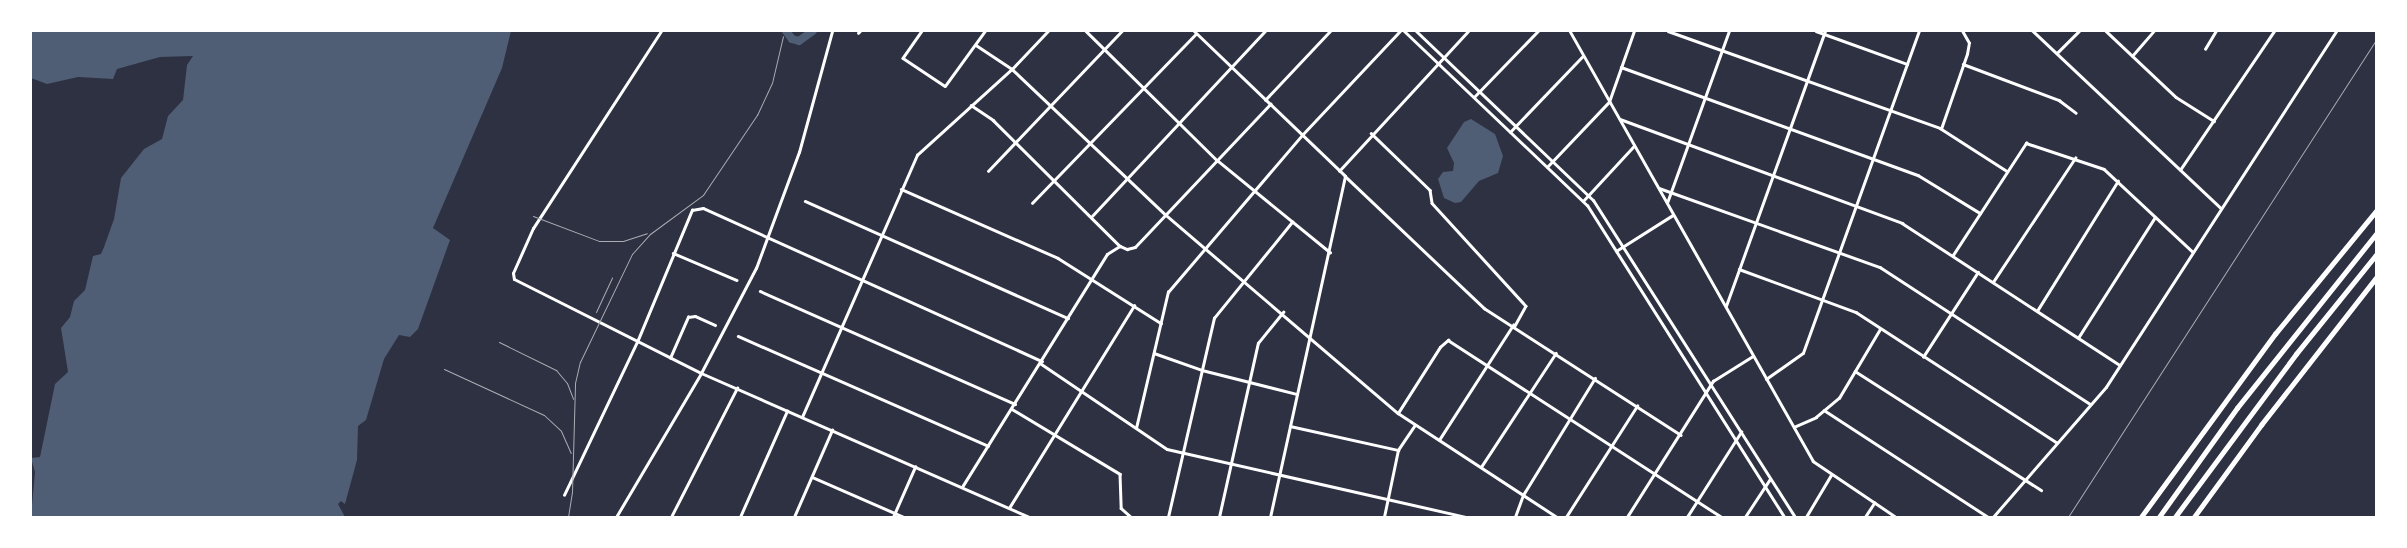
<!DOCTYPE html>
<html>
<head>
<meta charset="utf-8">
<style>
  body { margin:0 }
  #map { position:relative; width:2407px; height:548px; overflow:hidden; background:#2d3142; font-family:Mulish,sans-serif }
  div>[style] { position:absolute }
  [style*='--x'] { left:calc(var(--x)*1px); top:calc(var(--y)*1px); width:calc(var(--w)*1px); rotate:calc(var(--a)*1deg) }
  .water>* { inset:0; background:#4f5d75 }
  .river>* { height:8px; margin:-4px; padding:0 4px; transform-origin:4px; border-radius:4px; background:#4f5d75 }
  .minor>* { height:2.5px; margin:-1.25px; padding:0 1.25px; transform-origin:1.25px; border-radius:1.25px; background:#fff }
  .tertiary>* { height:3px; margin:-1.5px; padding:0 1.5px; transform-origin:1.5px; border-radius:1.5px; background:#fff }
  .secondary>* { height:3px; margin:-1.5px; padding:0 1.5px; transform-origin:1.5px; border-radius:1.5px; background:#fff }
  .motorway>* { height:4.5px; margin:-2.25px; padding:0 2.25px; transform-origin:2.25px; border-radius:2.25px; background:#fff }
  .rail>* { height:1px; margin:-0.5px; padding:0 0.5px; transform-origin:0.5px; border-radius:0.5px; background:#abadb3 }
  span { translate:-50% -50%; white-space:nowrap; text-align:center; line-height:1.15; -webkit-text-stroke:4px #fff; paint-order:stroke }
  .frame { position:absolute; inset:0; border:32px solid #fff; pointer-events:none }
</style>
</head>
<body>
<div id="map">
  <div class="water">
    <div style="clip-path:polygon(31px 31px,511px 31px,502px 68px,433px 228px,450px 240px,418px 329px,410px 337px,399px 335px,384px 359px,366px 420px,358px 426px,357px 460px,345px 504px,341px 501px,338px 504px,345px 517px,31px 517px,35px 472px,31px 458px,40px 457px,55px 384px,68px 372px,61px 328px,70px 317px,74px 301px,85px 290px,93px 256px,101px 254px,104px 247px,114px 219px,121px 178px,144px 149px,162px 139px,168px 116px,183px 100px,187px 65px,193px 56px,160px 57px,117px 69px,113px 79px,78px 77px,47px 84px,31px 78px)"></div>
    <div style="clip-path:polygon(1471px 119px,1495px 134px,1503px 156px,1498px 173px,1479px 181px,1461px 202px,1455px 203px,1444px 198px,1438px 179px,1443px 172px,1453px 171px,1454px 163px,1447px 148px,1464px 122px)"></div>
  </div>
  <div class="river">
    <div style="--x:786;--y:31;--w:10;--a:53"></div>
    <div style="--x:792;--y:39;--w:7;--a:16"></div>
    <div style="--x:799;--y:41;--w:17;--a:-36"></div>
  </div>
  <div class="minor">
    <div style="--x:922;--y:31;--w:33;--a:125"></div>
    <div style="--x:903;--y:58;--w:50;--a:33.7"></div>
    <div style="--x:945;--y:86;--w:68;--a:-54"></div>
    <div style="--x:1086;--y:31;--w:184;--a:44.6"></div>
    <div style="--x:1217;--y:160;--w:146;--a:39.2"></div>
    <div style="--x:1570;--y:31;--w:494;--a:60.5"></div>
    <div style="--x:1813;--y:461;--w:100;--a:34"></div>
    <div style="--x:1668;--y:31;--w:289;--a:19.6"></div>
    <div style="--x:1940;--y:128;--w:80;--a:32.7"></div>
    <div style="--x:1816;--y:31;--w:97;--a:19.9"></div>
    <div style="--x:2033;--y:31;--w:258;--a:43.3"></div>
    <div style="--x:2106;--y:31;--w:96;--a:43.3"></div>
    <div style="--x:2176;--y:97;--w:45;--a:32.3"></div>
    <div style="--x:858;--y:33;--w:3;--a:-45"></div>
    <div style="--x:976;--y:45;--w:43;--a:33.7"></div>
    <div style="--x:1012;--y:69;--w:212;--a:43.5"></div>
    <div style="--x:1166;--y:215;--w:305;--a:40.5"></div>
    <div style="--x:1398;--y:413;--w:190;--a:33.2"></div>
    <div style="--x:2205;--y:49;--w:21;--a:-59"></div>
    <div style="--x:2057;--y:53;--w:31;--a:-45"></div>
    <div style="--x:2132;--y:56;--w:33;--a:-49"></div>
    <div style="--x:1963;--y:64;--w:103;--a:20.6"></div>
    <div style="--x:2059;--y:100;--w:21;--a:37"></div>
    <div style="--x:1621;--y:67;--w:316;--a:20"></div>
    <div style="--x:1918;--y:175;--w:73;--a:31.5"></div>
    <div style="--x:1474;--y:97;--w:92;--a:-45.9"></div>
    <div style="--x:1265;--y:100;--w:95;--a:-46.7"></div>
    <div style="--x:971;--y:105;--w:27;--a:34"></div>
    <div style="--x:993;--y:120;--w:179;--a:44.8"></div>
    <div style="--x:1120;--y:246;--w:8;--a:23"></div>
    <div style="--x:1127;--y:249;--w:8;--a:-14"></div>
    <div style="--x:1135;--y:247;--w:197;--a:-46.6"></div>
    <div style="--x:1620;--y:119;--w:301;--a:20.2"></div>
    <div style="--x:1902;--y:223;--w:260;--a:33.1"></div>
    <div style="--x:1941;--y:129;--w:79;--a:-70.9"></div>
    <div style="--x:1967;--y:54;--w:11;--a:-80"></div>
    <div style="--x:1969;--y:43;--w:14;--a:-120"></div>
    <div style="--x:1510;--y:132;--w:105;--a:-46.2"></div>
    <div style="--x:1371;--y:133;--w:82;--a:44"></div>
    <div style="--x:1430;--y:190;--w:13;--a:81"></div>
    <div style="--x:1432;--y:203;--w:139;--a:47.6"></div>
    <div style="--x:1526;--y:306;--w:23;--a:119"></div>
    <div style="--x:1547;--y:167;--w:90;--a:-46.4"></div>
    <div style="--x:1609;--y:102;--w:75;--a:-70.6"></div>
    <div style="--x:2180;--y:170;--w:168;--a:-55.9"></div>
    <div style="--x:988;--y:171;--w:194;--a:-46.3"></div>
    <div style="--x:1339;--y:171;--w:190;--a:-47.3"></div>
    <div style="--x:1345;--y:176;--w:192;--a:43.5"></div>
    <div style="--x:1484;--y:308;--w:234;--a:32.8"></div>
    <div style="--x:1659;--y:188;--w:235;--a:19.7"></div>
    <div style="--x:1880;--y:267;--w:251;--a:33.1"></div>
    <div style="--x:901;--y:189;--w:171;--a:23.7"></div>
    <div style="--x:1058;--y:258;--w:122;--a:32.3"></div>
    <div style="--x:805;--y:201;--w:288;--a:24"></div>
    <div style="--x:1583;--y:201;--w:75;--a:-47.2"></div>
    <div style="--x:1032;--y:203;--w:235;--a:-45.9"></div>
    <div style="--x:1667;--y:203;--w:183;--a:-70.2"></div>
    <div style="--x:1092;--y:216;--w:253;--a:-46.9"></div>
    <div style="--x:1616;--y:251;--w:67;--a:-32.3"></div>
    <div style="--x:673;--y:253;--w:69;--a:22.9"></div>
    <div style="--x:1953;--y:255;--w:134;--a:-56.9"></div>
    <div style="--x:2026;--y:143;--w:82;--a:18.4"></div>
    <div style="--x:2104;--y:169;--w:120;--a:43"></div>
    <div style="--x:1739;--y:269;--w:125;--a:20.2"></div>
    <div style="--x:1856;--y:312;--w:239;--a:33"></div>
    <div style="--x:1993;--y:282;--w:149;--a:-56.5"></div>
    <div style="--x:760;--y:291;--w:279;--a:23.9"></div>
    <div style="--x:1726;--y:306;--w:292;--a:-70.2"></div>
    <div style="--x:2037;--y:311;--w:153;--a:-58.1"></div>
    <div style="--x:738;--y:336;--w:273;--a:23.7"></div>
    <div style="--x:2078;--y:338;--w:143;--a:-57.5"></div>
    <div style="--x:1154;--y:353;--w:51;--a:19.5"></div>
    <div style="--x:1202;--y:370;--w:98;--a:14.2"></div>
    <div style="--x:1923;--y:357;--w:101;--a:-57.1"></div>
    <div style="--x:670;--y:358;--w:45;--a:-66.3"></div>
    <div style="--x:688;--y:317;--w:7;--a:-8"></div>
    <div style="--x:695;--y:316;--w:22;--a:24"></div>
    <div style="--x:1040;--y:363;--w:153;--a:34.1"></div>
    <div style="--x:1167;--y:449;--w:307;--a:12.8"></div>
    <div style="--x:1855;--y:371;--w:221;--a:32.6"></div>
    <div style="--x:1766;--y:379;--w:45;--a:-35.1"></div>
    <div style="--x:1803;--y:353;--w:342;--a:-70.2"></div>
    <div style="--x:1012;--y:409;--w:126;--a:31"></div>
    <div style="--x:1120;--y:474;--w:34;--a:88"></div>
    <div style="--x:1121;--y:508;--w:13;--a:42"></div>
    <div style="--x:1824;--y:410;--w:196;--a:33.1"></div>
    <div style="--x:1398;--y:413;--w:78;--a:-57.5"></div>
    <div style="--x:1440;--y:347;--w:11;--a:-41"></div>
    <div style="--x:1448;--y:340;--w:326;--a:32.9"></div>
    <div style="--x:802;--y:417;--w:286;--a:-66.3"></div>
    <div style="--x:917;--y:155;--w:128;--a:-42.2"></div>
    <div style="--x:1012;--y:69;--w:52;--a:-46.5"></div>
    <div style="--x:1290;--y:426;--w:111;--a:12.5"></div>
    <div style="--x:1794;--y:427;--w:24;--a:-24"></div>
    <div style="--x:1816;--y:417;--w:30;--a:-40"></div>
    <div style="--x:1839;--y:398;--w:80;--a:-59.3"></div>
    <div style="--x:1136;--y:428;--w:140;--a:-76.8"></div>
    <div style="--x:1168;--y:292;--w:206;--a:-49.5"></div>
    <div style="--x:1302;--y:135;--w:143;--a:-46.7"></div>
    <div style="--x:1439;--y:440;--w:137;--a:-57.2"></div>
    <div style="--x:1481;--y:467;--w:136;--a:-56.7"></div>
    <div style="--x:812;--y:477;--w:100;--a:23.5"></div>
    <div style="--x:962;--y:487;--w:274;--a:-58.1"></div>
    <div style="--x:1107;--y:254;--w:15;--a:-32"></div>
    <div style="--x:564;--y:495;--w:170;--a:-64.5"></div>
    <div style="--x:637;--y:342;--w:143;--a:-67.4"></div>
    <div style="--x:692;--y:210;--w:11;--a:-10"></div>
    <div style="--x:703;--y:208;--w:372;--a:24.3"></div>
    <div style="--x:1009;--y:508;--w:238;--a:-58.3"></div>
    <div style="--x:671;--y:517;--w:145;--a:-62.9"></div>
    <div style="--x:740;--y:517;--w:116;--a:-66.1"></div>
    <div style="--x:794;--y:517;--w:95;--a:-66.4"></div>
    <div style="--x:893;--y:517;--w:55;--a:-66.3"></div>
    <div style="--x:1168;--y:517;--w:204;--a:-77"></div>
    <div style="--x:1214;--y:318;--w:124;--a:-50.9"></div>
    <div style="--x:1219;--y:517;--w:178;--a:-77.4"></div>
    <div style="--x:1258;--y:343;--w:40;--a:-51"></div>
    <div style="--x:1384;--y:517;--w:68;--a:-78.2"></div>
    <div style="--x:1398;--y:450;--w:30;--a:-56"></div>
    <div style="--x:1515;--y:517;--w:23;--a:-70"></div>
    <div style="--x:1523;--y:495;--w:137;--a:-58.4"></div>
    <div style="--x:1566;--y:517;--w:132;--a:-57.4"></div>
    <div style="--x:1627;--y:517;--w:161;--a:-57.7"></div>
    <div style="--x:1713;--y:381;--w:47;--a:-32"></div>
    <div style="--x:1687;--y:517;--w:101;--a:-57.6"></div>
    <div style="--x:1745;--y:517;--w:45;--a:-56.7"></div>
    <div style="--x:1806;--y:517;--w:49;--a:-59.2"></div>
    <div style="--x:1865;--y:517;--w:17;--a:-57"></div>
    <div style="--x:1993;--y:517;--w:172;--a:-49"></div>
    <div style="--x:2106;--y:387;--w:424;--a:-57.1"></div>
  </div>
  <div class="tertiary">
    <div style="--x:661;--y:31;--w:235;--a:123"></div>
    <div style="--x:533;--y:228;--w:49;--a:114"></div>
    <div style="--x:513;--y:273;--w:6;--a:81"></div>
    <div style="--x:514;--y:279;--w:209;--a:26.7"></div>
    <div style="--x:701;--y:373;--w:358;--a:23.7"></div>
    <div style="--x:1194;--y:31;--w:209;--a:43.8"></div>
    <div style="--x:1345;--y:176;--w:349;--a:102.4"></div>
    <div style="--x:1404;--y:31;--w:253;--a:43.6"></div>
    <div style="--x:1587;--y:205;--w:369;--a:57.7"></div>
    <div style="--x:1416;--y:31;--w:245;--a:43.7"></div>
    <div style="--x:1593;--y:200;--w:376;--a:57.5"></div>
  </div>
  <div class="secondary">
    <div style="--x:616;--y:517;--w:167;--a:-59.4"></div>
    <div style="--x:701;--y:373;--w:119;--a:-62.4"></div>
    <div style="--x:756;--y:268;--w:124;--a:-69.7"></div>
    <div style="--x:799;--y:152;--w:125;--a:-74.7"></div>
  </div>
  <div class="motorway">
    <div style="--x:2141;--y:517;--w:227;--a:-53.8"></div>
    <div style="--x:2275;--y:334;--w:159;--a:-50.6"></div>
    <div style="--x:2159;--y:517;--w:134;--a:-54.4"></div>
    <div style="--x:2237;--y:408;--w:223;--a:-51.4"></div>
    <div style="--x:2175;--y:517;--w:203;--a:-53.4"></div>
    <div style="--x:2296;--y:354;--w:127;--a:-51.1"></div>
    <div style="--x:2194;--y:517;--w:114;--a:-53.9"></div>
    <div style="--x:2261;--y:425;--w:187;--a:-52"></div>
  </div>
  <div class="rail">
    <div style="--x:533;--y:216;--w:71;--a:20.7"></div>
    <div style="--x:599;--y:241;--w:24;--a:0"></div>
    <div style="--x:623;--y:241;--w:25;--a:-18"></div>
    <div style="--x:596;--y:312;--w:38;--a:-65"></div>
    <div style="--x:499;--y:342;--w:64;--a:26.2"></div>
    <div style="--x:556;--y:370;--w:17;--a:50"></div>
    <div style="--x:567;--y:383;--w:17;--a:69"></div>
    <div style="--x:444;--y:369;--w:110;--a:24.7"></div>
    <div style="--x:544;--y:415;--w:23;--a:43"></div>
    <div style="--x:561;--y:431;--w:24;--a:66"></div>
    <div style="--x:568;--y:517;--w:25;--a:-81"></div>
    <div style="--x:572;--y:492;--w:109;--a:-88.4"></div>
    <div style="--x:575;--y:383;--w:22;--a:-77"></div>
    <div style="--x:580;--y:362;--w:120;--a:-64.3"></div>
    <div style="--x:632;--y:254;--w:27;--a:-48"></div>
    <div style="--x:650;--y:234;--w:66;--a:-36.3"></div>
    <div style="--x:703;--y:195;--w:97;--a:-56"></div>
    <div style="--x:757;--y:115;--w:35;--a:-65"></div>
    <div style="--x:772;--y:83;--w:48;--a:-76.8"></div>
    <div style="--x:2068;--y:517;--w:568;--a:-57.15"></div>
  </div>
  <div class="frame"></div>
</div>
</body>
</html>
